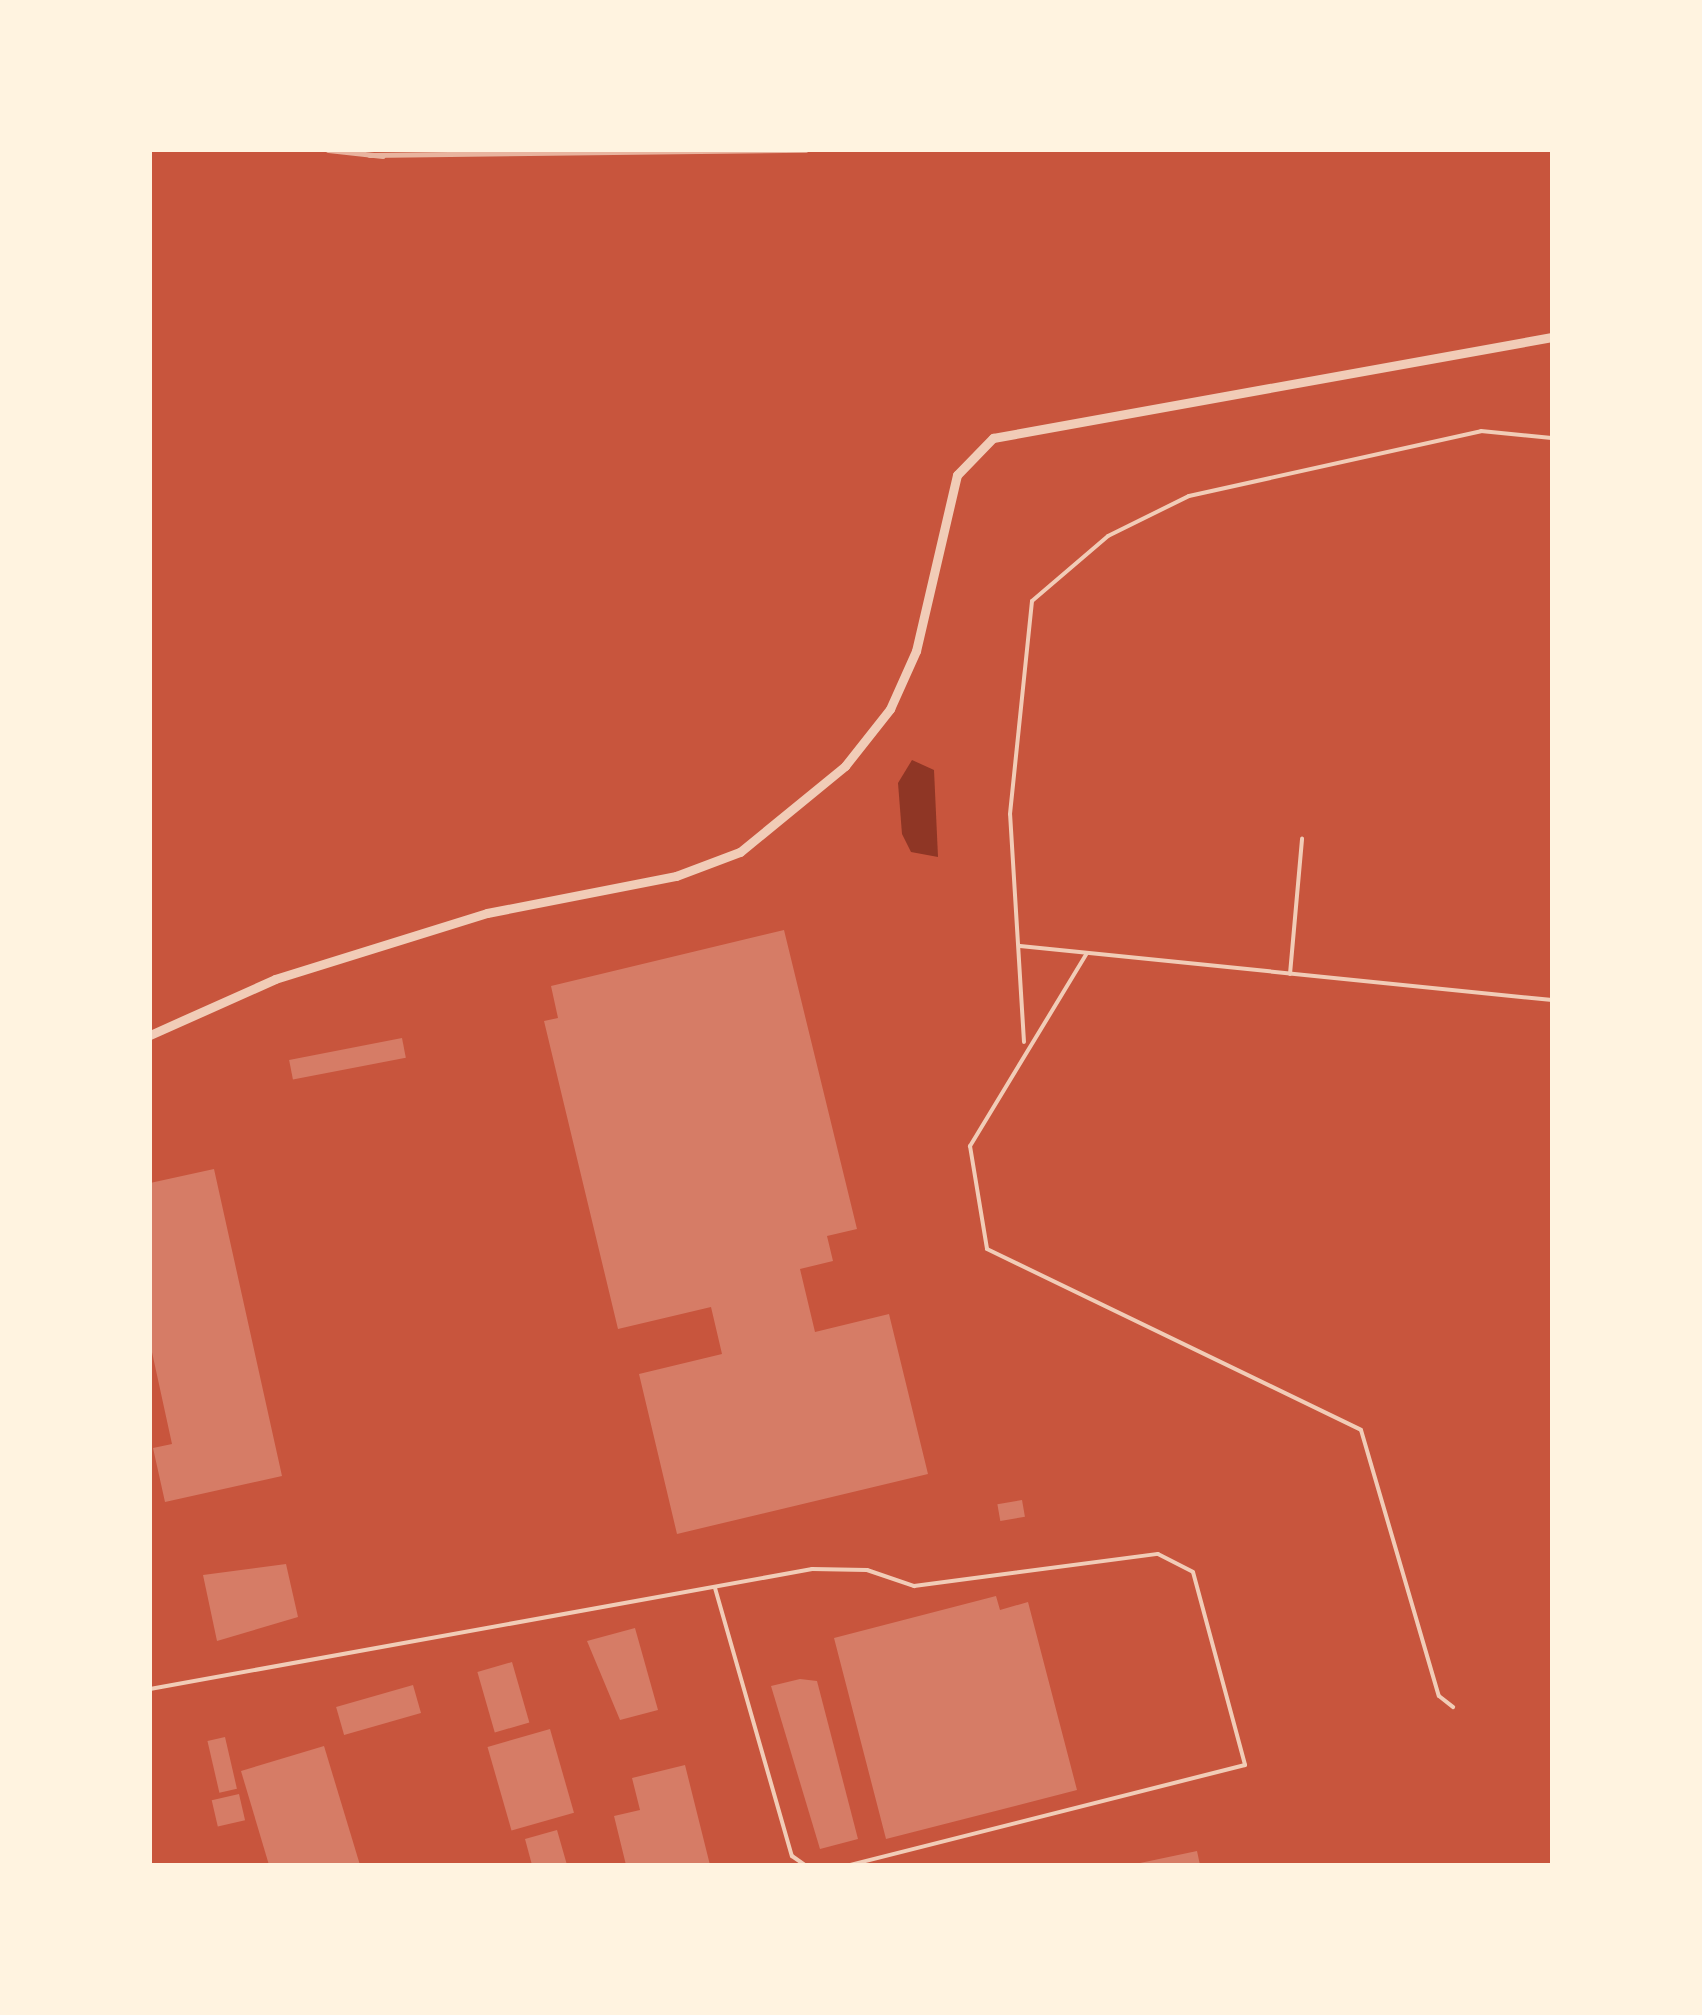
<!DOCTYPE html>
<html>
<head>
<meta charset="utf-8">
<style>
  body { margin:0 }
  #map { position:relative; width:1702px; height:2015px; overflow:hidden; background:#c8553d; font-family:Bitter,serif }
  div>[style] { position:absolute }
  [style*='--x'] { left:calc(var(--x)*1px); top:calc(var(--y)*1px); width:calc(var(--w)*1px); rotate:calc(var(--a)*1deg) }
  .water>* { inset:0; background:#8f3625 }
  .building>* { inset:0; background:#d67c66; transform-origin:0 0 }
  .service>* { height:4px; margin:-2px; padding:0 2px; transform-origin:2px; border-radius:2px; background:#f1ccb7 }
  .tertiary>* { height:9px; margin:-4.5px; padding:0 4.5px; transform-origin:4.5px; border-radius:4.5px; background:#f1ccb7 }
  .rail>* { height:5px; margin:-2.5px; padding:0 2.5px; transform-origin:2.5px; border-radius:2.5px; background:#e9b49f }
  span { translate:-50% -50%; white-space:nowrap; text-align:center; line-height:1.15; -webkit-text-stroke:10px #fff3e0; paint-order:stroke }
  .frame { position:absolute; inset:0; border:152px solid #fff3e0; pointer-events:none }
</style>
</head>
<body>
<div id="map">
  <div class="water">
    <div style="clip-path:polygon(912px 760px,934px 770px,938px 857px,911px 852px,902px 834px,898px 783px)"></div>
  </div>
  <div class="building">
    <div style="clip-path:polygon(784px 930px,857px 1229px,827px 1236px,833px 1261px,800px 1269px,815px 1332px,889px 1314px,928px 1474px,677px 1534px,639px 1374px,722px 1354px,711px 1307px,618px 1329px,544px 1021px,558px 1018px,551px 986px)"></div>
    <div style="left:402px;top:1038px;width:20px;height:115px;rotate:79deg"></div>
    <div style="clip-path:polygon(214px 1169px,282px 1476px,165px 1502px,153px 1448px,172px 1444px,150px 1343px,150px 1183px)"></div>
    <div style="left:1022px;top:1500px;width:17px;height:25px;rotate:80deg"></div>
    <div style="clip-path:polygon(286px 1564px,298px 1617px,217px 1641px,203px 1575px)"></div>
    <div style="clip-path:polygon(996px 1596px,1000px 1610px,1028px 1602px,1077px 1790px,886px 1839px,834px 1638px)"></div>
    <div style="clip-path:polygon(635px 1628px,658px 1710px,620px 1720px,587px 1641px)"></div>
    <div style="left:512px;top:1662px;width:63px;height:36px;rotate:74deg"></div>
    <div style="clip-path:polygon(800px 1679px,817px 1681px,858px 1839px,820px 1849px,771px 1686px)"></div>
    <div style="left:413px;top:1685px;width:29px;height:80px;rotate:74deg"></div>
    <div style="left:550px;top:1729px;width:87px;height:65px;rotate:74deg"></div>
    <div style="left:225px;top:1737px;width:53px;height:18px;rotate:77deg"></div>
    <div style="clip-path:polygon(324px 1746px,360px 1865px,269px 1865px,241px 1771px)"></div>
    <div style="clip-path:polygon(685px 1765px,710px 1865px,626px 1865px,614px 1816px,640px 1810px,632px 1778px)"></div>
    <div style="left:239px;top:1794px;width:27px;height:28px;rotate:77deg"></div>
    <div style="clip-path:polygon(557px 1830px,567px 1865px,532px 1865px,525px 1839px)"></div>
    <div style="clip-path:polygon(1197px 1851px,1200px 1865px,1141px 1865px,1140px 1863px)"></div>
  </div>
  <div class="service">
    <div style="--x:1020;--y:946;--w:535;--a:5.8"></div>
    <div style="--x:1087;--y:953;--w:226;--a:121.2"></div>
    <div style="--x:970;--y:1146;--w:104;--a:80.6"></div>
    <div style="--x:987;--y:1249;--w:415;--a:25.8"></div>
    <div style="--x:1361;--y:1430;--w:277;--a:73.7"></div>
    <div style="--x:1439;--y:1696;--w:18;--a:38"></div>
    <div style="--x:1290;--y:974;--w:136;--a:-84.9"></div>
    <div style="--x:1024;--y:1042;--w:228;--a:-93.5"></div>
    <div style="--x:1010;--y:814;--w:214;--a:-84.1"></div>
    <div style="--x:1032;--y:601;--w:100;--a:-40.5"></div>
    <div style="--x:1108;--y:536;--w:90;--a:-26.3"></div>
    <div style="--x:1189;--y:496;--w:299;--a:-12.5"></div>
    <div style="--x:1481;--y:431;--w:71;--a:5.6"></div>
    <div style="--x:715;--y:1588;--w:279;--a:74"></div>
    <div style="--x:792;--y:1856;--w:16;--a:35"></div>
    <div style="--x:150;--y:1689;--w:673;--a:-10.27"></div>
    <div style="--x:812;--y:1569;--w:55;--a:1"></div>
    <div style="--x:867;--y:1570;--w:50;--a:18.8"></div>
    <div style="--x:914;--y:1586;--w:246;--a:-7.5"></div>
    <div style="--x:1158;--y:1554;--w:39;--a:27"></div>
    <div style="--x:1193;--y:1572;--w:200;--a:74.9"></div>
    <div style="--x:1245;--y:1765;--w:407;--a:165.8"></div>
  </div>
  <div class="tertiary">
    <div style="--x:150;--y:1035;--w:137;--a:-24.1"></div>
    <div style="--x:275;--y:979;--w:222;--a:-17.3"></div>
    <div style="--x:487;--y:913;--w:193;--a:-11.1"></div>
    <div style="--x:676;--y:876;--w:68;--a:-20.6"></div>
    <div style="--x:740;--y:852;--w:136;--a:-39.3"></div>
    <div style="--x:845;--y:766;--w:73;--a:-51.7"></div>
    <div style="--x:890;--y:709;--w:64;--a:-65.9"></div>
    <div style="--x:916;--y:651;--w:181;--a:-76.9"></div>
    <div style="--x:957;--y:475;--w:52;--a:-45.8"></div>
    <div style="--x:993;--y:438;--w:568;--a:-10.24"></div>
  </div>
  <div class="rail">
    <div style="--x:328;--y:150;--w:55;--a:6.2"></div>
    <div style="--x:369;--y:155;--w:437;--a:-0.7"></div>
  </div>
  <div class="frame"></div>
</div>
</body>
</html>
